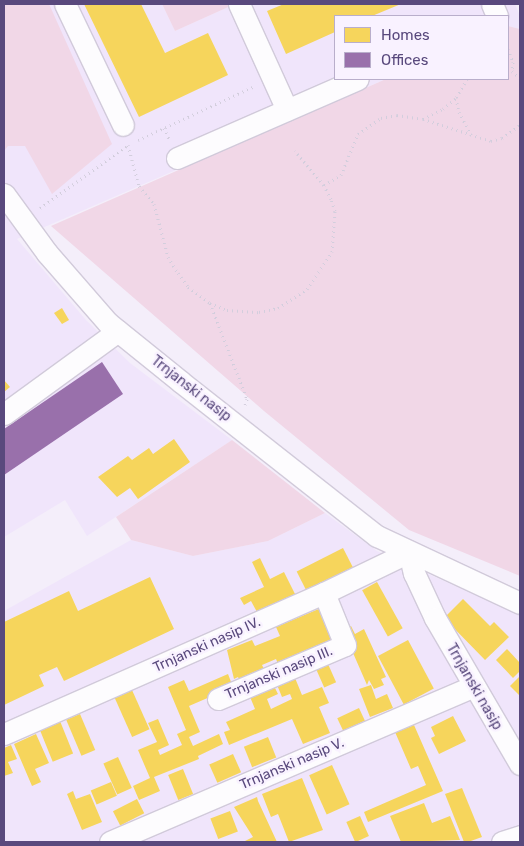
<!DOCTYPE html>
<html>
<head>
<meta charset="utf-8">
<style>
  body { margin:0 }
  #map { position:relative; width:524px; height:846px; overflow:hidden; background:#f4eefa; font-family:Rubik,sans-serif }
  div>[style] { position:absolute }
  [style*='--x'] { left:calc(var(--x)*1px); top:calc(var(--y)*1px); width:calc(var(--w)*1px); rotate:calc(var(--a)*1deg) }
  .residential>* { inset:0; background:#f0e5fb }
  .green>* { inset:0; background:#f1d7e7 }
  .homes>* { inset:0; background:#f6d55c; transform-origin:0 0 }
  .offices>* { inset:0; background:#9970ab }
  .path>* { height:3px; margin-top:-1.5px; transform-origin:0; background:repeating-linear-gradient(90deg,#d3cedd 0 1px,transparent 0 5px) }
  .roads { filter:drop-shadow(1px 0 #d1cada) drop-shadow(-1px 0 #d1cada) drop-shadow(0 1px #d1cada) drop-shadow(0 -1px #d1cada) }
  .minor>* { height:21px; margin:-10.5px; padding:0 10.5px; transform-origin:10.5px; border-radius:10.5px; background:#fdfcfe }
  span { translate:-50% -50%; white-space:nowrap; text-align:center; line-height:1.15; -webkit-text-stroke:5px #f9f2ff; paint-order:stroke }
  .street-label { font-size:14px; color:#59497d }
  .frame { position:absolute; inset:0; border:5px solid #59497d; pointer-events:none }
  .legend { position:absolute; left:334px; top:15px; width:175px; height:65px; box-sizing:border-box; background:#f9f2ff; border:1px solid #b9aecb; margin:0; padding:6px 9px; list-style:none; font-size:15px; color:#59497d }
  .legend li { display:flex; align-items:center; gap:10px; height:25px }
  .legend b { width:25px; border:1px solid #b9aecb }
</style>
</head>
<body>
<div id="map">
  <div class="residential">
    <div style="clip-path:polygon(4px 4px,162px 4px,175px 31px,235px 4px,515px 4px,520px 16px,520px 29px,508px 26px,508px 16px,335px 16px,335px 79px,386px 79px,17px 239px,86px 320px,130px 363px,232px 440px,87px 536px,65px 500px,4px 537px)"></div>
    <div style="clip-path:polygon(325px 513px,377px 551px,520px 615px,520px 842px,4px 842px,4px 611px,131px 540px,193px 556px,268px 541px)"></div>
  </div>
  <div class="green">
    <div style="clip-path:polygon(4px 4px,49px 4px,112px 144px,52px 194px,25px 146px,8px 146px,4px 151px)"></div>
    <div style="clip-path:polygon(162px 4px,235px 4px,175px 31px)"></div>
    <div style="clip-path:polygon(508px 26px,520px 29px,520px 576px,409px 530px,264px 411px,51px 226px,386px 79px,508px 79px)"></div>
    <div style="clip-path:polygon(232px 440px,325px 513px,268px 541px,193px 556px,131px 540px,116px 517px)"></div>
  </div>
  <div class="homes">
    <div style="clip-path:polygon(84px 4px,141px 4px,165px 53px,208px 33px,228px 75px,139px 117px)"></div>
    <div style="clip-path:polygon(284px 4px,401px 4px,372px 16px,335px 16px,335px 32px,286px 54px,267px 11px)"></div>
    <div style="clip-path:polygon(62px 308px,69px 320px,62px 324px,54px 313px)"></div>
    <div style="clip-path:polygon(4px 380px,10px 387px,4px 392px)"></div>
    <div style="clip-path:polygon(174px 439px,190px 462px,138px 499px,130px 488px,117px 497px,98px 477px,128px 456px,132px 460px,149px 448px,153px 454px)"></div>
    <div style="left:343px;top:548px;width:22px;height:52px;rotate:63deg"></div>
    <div style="clip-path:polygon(260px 558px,270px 579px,284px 572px,295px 594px,257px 612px,251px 601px,244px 605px,240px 598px,264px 587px,252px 562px)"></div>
    <div style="clip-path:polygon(150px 577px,174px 629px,64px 681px,57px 667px,39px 675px,44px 686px,4px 705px,4px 622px,69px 591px,78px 611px)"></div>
    <div style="left:377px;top:582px;width:53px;height:17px;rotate:61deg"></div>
    <div style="clip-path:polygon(463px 599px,490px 626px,494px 622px,509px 637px,485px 660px,444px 618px)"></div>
    <div style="clip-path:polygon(321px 608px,337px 645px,280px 669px,276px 659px,262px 665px,266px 673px,241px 684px,238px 677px,234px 679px,227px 650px,252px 640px,255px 646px,280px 636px,276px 627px)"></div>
    <div style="clip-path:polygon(351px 626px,355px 634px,364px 629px,386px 677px,381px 679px,384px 685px,374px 689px,369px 680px,367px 685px,343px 630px)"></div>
    <div style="left:408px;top:640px;width:55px;height:34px;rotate:62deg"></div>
    <div style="clip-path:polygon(507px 649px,520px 663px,520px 671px,513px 678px,496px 660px)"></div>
    <div style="left:328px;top:664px;width:20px;height:13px;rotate:66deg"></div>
    <div style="clip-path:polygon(293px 673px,302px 695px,322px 687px,329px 703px,319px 707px,330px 733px,303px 744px,292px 719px,229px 745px,224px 732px,230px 730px,226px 722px,255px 709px,248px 692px,272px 682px,278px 694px,267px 699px,271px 709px,292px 699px,290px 694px,282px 697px,275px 680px)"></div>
    <div style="clip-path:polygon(228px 674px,233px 687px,189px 706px,200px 732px,189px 737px,193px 746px,219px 734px,223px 744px,198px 756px,199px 759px,154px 777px,160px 791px,139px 800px,133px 786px,150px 778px,138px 750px,157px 742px,148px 723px,158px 719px,169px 745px,158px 750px,160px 755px,182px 745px,177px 734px,186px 730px,168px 687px,184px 680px,189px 691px)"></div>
    <div style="clip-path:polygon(520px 676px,520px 696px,510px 686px)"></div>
    <div style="clip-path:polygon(371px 685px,376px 699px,387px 694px,393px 708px,370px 717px,359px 689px)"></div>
    <div style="left:132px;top:690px;width:43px;height:19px;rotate:66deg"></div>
    <div style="left:359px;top:708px;width:14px;height:24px;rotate:65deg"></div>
    <div style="left:80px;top:714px;width:39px;height:15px;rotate:67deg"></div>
    <div style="clip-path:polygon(453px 716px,466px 741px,439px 754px,431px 738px,435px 736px,431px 727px)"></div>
    <div style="left:60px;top:721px;width:35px;height:22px;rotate:68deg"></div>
    <div style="clip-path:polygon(414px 725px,443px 791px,368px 822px,364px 812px,426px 785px,418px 766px,411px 769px,395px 732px)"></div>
    <div style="clip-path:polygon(36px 734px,49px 763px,35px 769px,41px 782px,32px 786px,14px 744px)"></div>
    <div style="left:268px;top:737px;width:22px;height:26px;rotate:68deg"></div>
    <div style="clip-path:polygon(11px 745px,17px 759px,8px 762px,13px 773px,4px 776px,4px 748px)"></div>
    <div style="left:233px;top:754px;width:20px;height:26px;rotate:66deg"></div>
    <div style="left:118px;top:757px;width:34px;height:16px;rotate:66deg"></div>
    <div style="left:332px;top:765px;width:43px;height:25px;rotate:66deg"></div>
    <div style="left:183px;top:769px;width:27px;height:16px;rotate:68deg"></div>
    <div style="clip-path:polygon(302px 778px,323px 830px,289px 842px,278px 814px,271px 817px,262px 794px)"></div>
    <div style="left:111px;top:782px;width:15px;height:22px;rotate:67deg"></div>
    <div style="clip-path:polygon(462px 788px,482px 837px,468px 842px,464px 842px,445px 794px)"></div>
    <div style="clip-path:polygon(73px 791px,76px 799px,90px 794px,102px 822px,82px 830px,67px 794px)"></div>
    <div style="clip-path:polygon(257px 797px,258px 801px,277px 842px,245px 841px,253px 837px,234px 807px)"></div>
    <div style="left:137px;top:799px;width:16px;height:27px;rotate:63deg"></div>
    <div style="clip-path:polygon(424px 803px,432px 823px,450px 816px,460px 840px,401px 842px,390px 816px)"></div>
    <div style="left:230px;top:811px;width:22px;height:21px;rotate:69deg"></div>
    <div style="left:360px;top:816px;width:22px;height:15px;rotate:66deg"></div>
  </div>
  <div class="offices">
    <div style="clip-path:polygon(102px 362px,123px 394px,4px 475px,4px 429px)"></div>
  </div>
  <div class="path">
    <div style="--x:508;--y:49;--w:14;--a:69"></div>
    <div style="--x:513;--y:62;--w:9;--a:96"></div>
    <div style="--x:512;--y:71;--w:11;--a:41"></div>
    <div style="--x:467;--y:79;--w:22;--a:120"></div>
    <div style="--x:456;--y:98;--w:14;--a:78"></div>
    <div style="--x:459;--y:112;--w:27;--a:62"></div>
    <div style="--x:423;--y:119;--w:22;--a:-27"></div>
    <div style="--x:443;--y:109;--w:17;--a:-40"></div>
    <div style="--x:164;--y:128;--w:14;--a:65"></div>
    <div style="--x:138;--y:140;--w:129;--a:-24.8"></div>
    <div style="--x:324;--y:185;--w:20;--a:-30"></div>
    <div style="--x:341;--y:175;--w:44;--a:-67.5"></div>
    <div style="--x:358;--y:134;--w:28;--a:-35"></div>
    <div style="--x:381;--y:118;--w:16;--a:-11"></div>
    <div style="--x:397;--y:115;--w:26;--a:9"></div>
    <div style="--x:423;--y:119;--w:71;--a:17.9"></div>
    <div style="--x:491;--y:141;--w:11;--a:-15"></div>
    <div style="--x:502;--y:138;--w:22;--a:-36"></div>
    <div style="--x:40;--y:208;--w:108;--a:-35.6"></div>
    <div style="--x:128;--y:145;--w:42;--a:75"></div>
    <div style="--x:139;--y:186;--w:23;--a:50"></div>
    <div style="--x:154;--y:204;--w:55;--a:75.2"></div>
    <div style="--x:168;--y:257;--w:19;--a:58"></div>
    <div style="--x:178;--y:273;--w:17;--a:54"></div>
    <div style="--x:188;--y:287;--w:27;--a:36"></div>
    <div style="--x:210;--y:303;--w:18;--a:22"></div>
    <div style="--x:227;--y:310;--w:32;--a:4"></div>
    <div style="--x:259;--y:312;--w:19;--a:-12"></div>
    <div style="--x:278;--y:308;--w:35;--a:-33"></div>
    <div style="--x:307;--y:289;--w:45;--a:-56"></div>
    <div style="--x:332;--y:252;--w:41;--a:-85.8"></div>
    <div style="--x:335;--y:211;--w:13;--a:-108"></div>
    <div style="--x:331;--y:199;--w:16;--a:-117"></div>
    <div style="--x:324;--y:185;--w:45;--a:-130.5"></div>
    <div style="--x:210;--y:303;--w:103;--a:68.9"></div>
    <div style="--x:247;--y:399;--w:6;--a:108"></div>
  </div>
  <div class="roads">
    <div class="minor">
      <div style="--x:65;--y:4;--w:134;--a:64.4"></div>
      <div style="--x:239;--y:4;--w:116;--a:65.6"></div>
      <div style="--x:492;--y:4;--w:13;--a:67"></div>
      <div style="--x:177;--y:158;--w:197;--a:-23.6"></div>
      <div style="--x:4;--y:194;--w:73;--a:53.9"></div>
      <div style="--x:47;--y:253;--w:93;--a:48.9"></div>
      <div style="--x:108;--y:323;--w:94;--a:38.9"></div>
      <div style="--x:181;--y:382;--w:249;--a:38.2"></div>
      <div style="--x:377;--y:536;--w:158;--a:25.1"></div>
      <div style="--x:4;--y:414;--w:141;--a:-36.1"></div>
      <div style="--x:218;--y:699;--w:138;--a:-23"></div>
      <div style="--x:345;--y:645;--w:56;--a:-112"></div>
      <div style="--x:4;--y:734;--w:350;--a:-23.8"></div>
      <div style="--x:324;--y:593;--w:94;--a:-25.8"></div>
      <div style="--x:409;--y:552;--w:22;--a:77"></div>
      <div style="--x:414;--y:573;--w:50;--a:65"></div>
      <div style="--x:435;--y:618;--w:169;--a:59.8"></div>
      <div style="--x:110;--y:842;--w:396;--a:-23.2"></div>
      <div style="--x:502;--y:842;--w:19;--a:-18"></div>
    </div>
  </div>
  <div class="street-label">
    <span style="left:191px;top:389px;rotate:38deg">Trnjanski nasip</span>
    <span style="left:207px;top:645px;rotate:-24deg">Trnjanski nasip IV.</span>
    <span style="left:279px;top:673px;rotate:-23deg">Trnjanski nasip III.</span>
    <span style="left:474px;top:687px;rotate:60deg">Trnjanski nasip</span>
    <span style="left:292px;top:764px;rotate:-23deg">Trnjanski nasip V.</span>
  </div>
  <div class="frame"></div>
  <ul class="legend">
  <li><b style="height:14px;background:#f6d55c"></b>Homes</li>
  <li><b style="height:14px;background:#9970ab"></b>Offices</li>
  </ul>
</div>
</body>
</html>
